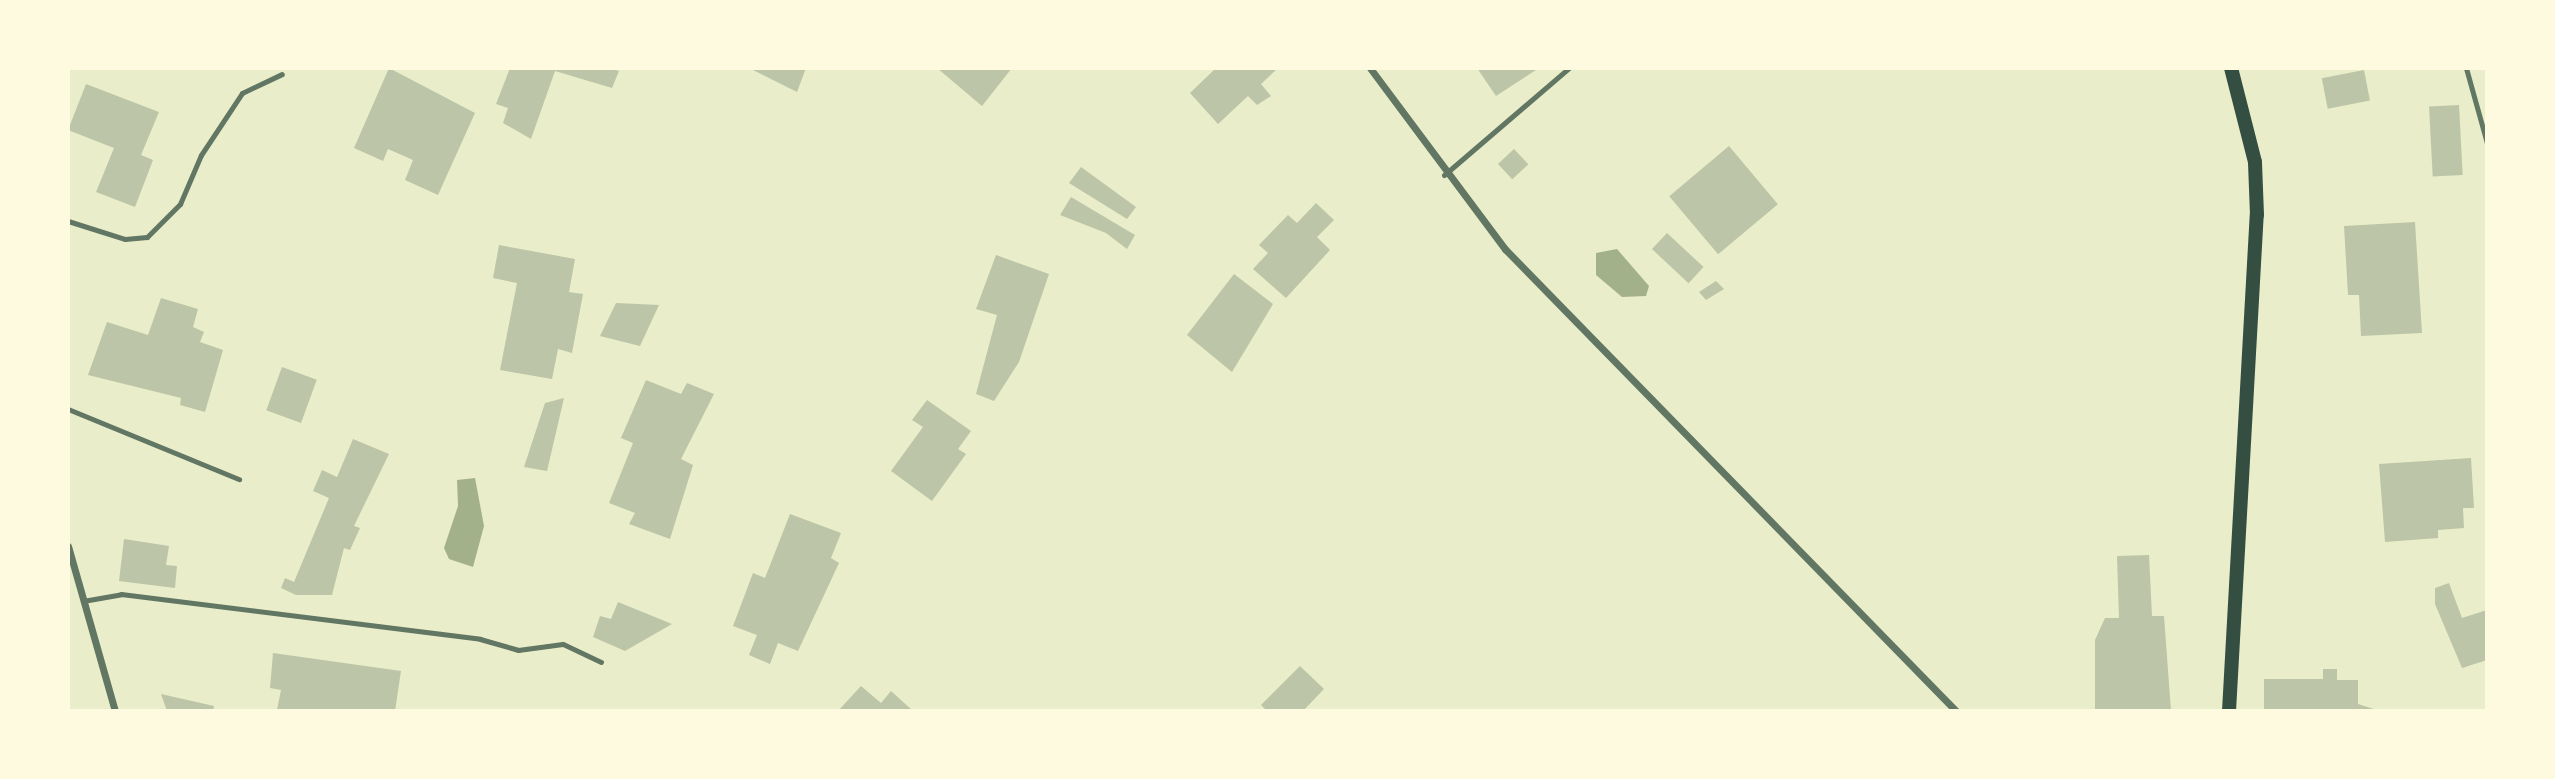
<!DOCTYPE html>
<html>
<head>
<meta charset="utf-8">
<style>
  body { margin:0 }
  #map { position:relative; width:2555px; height:779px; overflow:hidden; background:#e9edc9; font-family:"PT Sans Narrow",sans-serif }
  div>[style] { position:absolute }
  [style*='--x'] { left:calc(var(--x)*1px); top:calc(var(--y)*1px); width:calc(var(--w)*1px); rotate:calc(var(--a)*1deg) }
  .water>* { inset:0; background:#a3b18a }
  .building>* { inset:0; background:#bcc5a7; transform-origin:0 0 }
  .service>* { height:5px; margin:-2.5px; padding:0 2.5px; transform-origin:2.5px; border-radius:2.5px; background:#617663 }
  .minor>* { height:7px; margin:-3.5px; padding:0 3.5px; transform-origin:3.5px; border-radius:3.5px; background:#617663 }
  .secondary>* { height:14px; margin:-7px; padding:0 7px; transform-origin:7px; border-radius:7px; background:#344e41 }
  span { translate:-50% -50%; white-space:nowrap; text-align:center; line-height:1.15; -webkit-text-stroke:5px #fefae0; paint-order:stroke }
  .frame { position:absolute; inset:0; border:70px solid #fefae0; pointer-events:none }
</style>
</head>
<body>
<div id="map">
  <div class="water">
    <div style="clip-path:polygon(1617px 249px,1649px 286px,1646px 296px,1622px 297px,1596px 275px,1596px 253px)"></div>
    <div style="clip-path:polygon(475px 478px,484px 526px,473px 567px,449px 559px,444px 548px,458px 506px,457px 480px)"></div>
  </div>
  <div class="building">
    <div style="clip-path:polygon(389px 68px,475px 113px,438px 195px,405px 180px,413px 160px,388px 149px,383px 161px,354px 148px)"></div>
    <div style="clip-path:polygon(510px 68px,609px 68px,619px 71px,612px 88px,555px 71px,531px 139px,503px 123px,508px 108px,496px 104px)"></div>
    <div style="clip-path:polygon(749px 68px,806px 68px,797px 92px)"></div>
    <div style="clip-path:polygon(937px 68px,1012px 68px,982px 106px)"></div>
    <div style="clip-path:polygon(1216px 68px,1278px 68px,1261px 84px,1271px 96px,1257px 105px,1248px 96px,1218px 124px,1190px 93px)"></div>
    <div style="clip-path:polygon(1477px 68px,1539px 68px,1496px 96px)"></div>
    <div style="left:2364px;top:70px;width:31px;height:43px;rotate:79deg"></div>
    <div style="clip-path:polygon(86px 84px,159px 112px,141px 155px,153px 160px,135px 207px,96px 192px,114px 148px,68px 130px)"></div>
    <div style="left:2459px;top:105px;width:70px;height:30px;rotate:87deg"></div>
    <div style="left:1729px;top:146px;width:76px;height:78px;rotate:50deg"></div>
    <div style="left:1514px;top:149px;width:21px;height:22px;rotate:47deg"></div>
    <div style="clip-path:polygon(1081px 167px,1136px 207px,1127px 219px,1069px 183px)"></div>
    <div style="clip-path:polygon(1071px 197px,1135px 235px,1127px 249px,1106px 233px,1060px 215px)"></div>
    <div style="clip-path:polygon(1316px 203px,1334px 220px,1317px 237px,1330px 250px,1286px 298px,1253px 269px,1268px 253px,1259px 245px,1288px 215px,1297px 223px)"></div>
    <div style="clip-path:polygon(2415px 222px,2422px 333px,2361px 336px,2359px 295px,2348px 295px,2344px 226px)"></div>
    <div style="left:1667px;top:233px;width:50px;height:22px;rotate:43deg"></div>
    <div style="clip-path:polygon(499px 245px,575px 259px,569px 292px,583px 294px,572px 353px,558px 349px,552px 379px,500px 370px,517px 283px,493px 278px)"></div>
    <div style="clip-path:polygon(996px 255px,1049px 274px,1019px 362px,994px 401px,976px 394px,997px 315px,976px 309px)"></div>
    <div style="clip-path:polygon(1234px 274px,1273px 304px,1232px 372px,1187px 335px)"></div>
    <div style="clip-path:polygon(1716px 281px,1724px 289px,1706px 300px,1699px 292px)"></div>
    <div style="clip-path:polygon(161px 298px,198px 309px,193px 327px,204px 332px,200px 342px,223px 350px,205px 412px,180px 405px,181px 398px,88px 375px,107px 322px,148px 335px)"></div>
    <div style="clip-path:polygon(616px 303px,659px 305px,640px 346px,600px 336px)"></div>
    <div style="left:282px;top:367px;width:37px;height:46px;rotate:20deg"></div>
    <div style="clip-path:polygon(646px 380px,681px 394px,687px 383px,714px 394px,681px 459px,693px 465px,670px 539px,629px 524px,635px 513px,609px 503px,633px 443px,621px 438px)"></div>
    <div style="clip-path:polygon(564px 398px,547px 471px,524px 467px,545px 403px)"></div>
    <div style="clip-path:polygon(927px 400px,971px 431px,958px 449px,966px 454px,932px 501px,891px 471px,923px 427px,912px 420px)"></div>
    <div style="clip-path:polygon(353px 439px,389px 454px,354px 526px,360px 528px,350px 550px,344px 548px,332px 595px,296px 595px,281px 588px,285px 578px,294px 582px,329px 498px,313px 491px,322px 470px,337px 477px)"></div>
    <div style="clip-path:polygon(2471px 458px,2474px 508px,2463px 508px,2464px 528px,2438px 530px,2438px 538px,2385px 542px,2379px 464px)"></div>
    <div style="clip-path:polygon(790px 514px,841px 533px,831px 558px,839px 563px,798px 651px,778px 643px,770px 664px,749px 655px,757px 635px,733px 626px,753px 573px,765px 578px)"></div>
    <div style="clip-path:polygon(124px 539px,169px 546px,166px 565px,177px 566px,175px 588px,119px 581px)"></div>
    <div style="clip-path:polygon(2149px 555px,2152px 616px,2164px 616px,2171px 711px,2095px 711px,2095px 640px,2105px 618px,2119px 618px,2117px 556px)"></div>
    <div style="clip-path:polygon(2449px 583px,2462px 618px,2487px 610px,2487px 660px,2462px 668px,2435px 604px,2435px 588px)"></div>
    <div style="clip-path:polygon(618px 602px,672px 624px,625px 651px,593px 637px,600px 616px,611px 619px)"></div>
    <div style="clip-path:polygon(273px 653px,401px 671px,395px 711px,277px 710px,281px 690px,270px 688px)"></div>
    <div style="clip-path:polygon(1300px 666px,1324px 689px,1303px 711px,1267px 711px,1261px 705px)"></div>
    <div style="clip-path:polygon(2323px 669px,2337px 669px,2337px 680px,2358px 680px,2358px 704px,2380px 711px,2264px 711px,2264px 679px,2323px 679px)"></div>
    <div style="clip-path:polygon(861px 686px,881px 703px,891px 691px,913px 711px,838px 711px)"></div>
    <div style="clip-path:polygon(161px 694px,214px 706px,213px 711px,167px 711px)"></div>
  </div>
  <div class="service">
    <div style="--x:2466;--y:68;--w:78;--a:74.4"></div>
    <div style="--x:1444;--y:175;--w:165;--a:-40.6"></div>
    <div style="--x:68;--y:221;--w:60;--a:17.5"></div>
    <div style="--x:125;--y:239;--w:22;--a:-5"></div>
    <div style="--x:147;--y:237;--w:47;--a:-45"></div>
    <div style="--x:180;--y:204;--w:53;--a:-66.8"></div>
    <div style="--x:201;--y:155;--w:74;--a:-56.5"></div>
    <div style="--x:242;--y:93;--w:44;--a:-25.4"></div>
    <div style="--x:68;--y:409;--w:185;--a:22.3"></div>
    <div style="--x:83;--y:601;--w:39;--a:-10"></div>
    <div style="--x:121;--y:594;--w:362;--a:7.1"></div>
    <div style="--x:480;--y:639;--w:40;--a:16"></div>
    <div style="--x:518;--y:650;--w:45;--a:-7.6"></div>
    <div style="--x:563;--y:644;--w:42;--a:25.3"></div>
  </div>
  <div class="minor">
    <div style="--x:1370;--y:68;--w:226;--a:53.3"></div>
    <div style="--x:1505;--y:249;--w:646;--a:45.69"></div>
    <div style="--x:68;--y:546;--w:172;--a:74.1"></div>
  </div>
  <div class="secondary">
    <div style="--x:2229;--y:711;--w:497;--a:-86.8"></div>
    <div style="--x:2257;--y:215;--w:53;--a:-92.2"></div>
    <div style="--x:2255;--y:162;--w:97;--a:-104.3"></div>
  </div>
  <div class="frame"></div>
</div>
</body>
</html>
